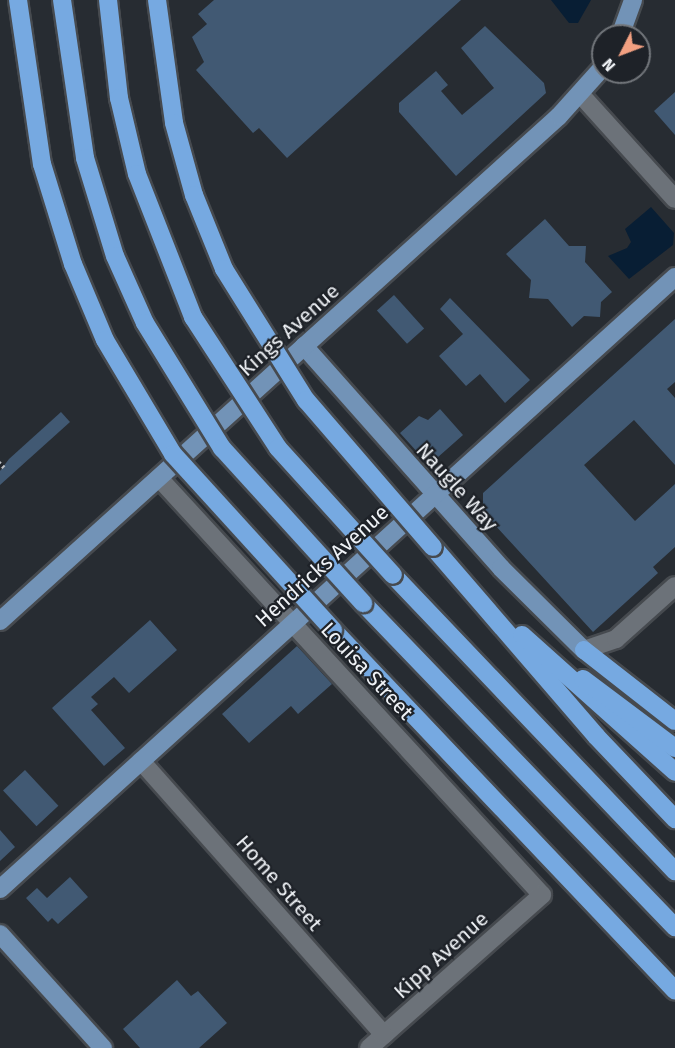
<!DOCTYPE html>
<html>
<head>
<meta charset="utf-8">
<style>
  body { margin:0 }
  #map { position:relative; width:675px; height:1048px; overflow:hidden; background:#272c32; font-family:"Fira Sans",sans-serif }
  div>[style] { position:absolute }
  [style*='--x'] { left:calc(var(--x)*1px); top:calc(var(--y)*1px); width:calc(var(--w)*1px); rotate:calc(var(--a)*1deg) }
  .water>* { inset:0; background:#081e34 }
  .building>* { inset:0; background:#415973; transform-origin:0 0 }
  .roads { filter:drop-shadow(2px 0 #464a4f) drop-shadow(-2px 0 #464a4f) drop-shadow(0 2px #464a4f) drop-shadow(0 -2px #464a4f) }
  .minor>* { height:18px; margin:-9px; padding:0 9px; transform-origin:9px; border-radius:9px; background:#6c7279 }
  .major>* { height:18px; margin:-9px; padding:0 9px; transform-origin:9px; border-radius:9px; background:#7293b7 }
  .highway>* { height:18px; margin:-9px; padding:0 9px; transform-origin:9px; border-radius:9px; background:#76a9e1 }
  .rail>* { height:7px; margin-top:-3.5px; transform-origin:0; background:repeating-linear-gradient(90deg,#1e2228 0 14px,#bec1c6 0 28px); box-sizing:border-box; border-block:2px solid #bec1c6 }
  .bridges { filter:drop-shadow(2px 0 #464a4f) drop-shadow(-2px 0 #464a4f) drop-shadow(0 2px #464a4f) drop-shadow(0 -2px #464a4f) }
  .highway-bridge>* { height:18px; margin:-9px; padding:0 9px; transform-origin:9px; border-radius:9px; background:#76a9e1 }
  span { translate:-50% -50%; white-space:nowrap; text-align:center; line-height:1.15; -webkit-text-stroke:4.5px #1e2228; paint-order:stroke }
  .street-label { font-size:21px; color:#f0f3f7 }
  .north { position:absolute; left:591px; top:24px; width:60px; height:60px; box-sizing:border-box; background:#1e2228; border:2px solid #72767b; border-radius:50%; rotate:228deg; font-size:16px; font-weight:700; line-height:24px; text-align:center; color:#f0f3f7 }
  .north::after { content:''; display:block; margin:auto; width:21px; height:27px; background:#f2a081; clip-path:polygon(50% 0,100% 100%,50% 72%,0 100%) }
</style>
</head>
<body>
<div id="map">
  <div class="water">
    <div style="clip-path:polygon(551px 0,591px 0,578px 23px,569px 23px)"></div>
    <div style="clip-path:polygon(651px 207px,674px 233px,673px 245px,629px 279px,608px 256px,627px 248px,631px 242px,625px 229px)"></div>
  </div>
  <div class="building">
    <div style="clip-path:polygon(214px 0,461px 0,287px 158px,259px 128px,253px 133px,196px 70px,204px 62px,192px 37px,207px 24px,198px 14px)"></div>
    <div style="clip-path:polygon(485px 26px,544px 83px,546px 93px,456px 176px,399px 112px,399px 103px,436px 71px,448px 85px,441px 91px,462px 115px,494px 88px,461px 48px)"></div>
    <div style="clip-path:polygon(675px 92px,675px 135px,654px 111px)"></div>
    <div style="clip-path:polygon(545px 219px,569px 246px,586px 246px,585px 262px,612px 292px,601px 302px,600px 317px,584px 316px,572px 327px,548px 299px,529px 298px,531px 280px,506px 254px)"></div>
    <div style="left:394px;top:295px;width:45px;height:23px;rotate:48deg"></div>
    <div style="clip-path:polygon(450px 298px,530px 380px,505px 403px,480px 374px,466px 386px,439px 356px,463px 334px,440px 309px)"></div>
    <div style="clip-path:polygon(675px 319px,675px 382px,667px 389px,675px 398px,675px 465px,634px 420px,584px 465px,635px 521px,675px 484px,675px 547px,653px 567px,658px 573px,593px 632px,483px 512px,483px 493px)"></div>
    <div style="clip-path:polygon(440px 409px,463px 435px,429px 465px,400px 433px,419px 416px,428px 420px)"></div>
    <div style="clip-path:polygon(61px 412px,70px 422px,0 485px,0 471px,9px 459px)"></div>
    <div style="clip-path:polygon(150px 620px,177px 650px,129px 693px,114px 677px,91px 697px,98px 704px,91px 710px,125px 748px,104px 766px,52px 708px)"></div>
    <div style="clip-path:polygon(297px 646px,332px 684px,298px 714px,291px 706px,249px 743px,222px 714px)"></div>
    <div style="left:25px;top:770px;width:49px;height:30px;rotate:47deg"></div>
    <div style="clip-path:polygon(0 830px,15px 847px,0 861px)"></div>
    <div style="clip-path:polygon(70px 877px,88px 897px,58px 924px,52px 918px,48px 922px,26px 898px,37px 888px,47px 898px)"></div>
    <div style="clip-path:polygon(177px 980px,191px 996px,198px 991px,227px 1023px,199px 1048px,140px 1048px,123px 1029px)"></div>
  </div>
  <div class="roads">
    <div class="minor">
      <div style="--x:581;--y:95;--w:140;--a:47.9"></div>
      <div style="--x:159;--y:478;--w:566;--a:47.43"></div>
      <div style="--x:542;--y:895;--w:231;--a:138.5"></div>
      <div style="--x:584;--y:650;--w:34;--a:-19"></div>
      <div style="--x:616;--y:639;--w:79;--a:-41.9"></div>
      <div style="--x:141;--y:761;--w:366;--a:48.4"></div>
    </div>
    <div class="major">
      <div style="--x:620;--y:36;--w:38;--a:-70"></div>
      <div style="--x:304;--y:346;--w:297;--a:48.4"></div>
      <div style="--x:501;--y:568;--w:117;--a:44.7"></div>
      <div style="--x:0;--y:621;--w:753;--a:-42.09"></div>
      <div style="--x:559;--y:116;--w:66;--a:-48.1"></div>
      <div style="--x:0;--y:889;--w:911;--a:-42.2"></div>
      <div style="--x:0;--y:934;--w:154;--a:47.9"></div>
    </div>
    <div class="highway">
      <div style="--x:433;--y:547;--w:250;--a:49.2"></div>
      <div style="--x:596;--y:736;--w:115;--a:46.4"></div>
      <div style="--x:393;--y:575;--w:409;--a:46.4"></div>
      <div style="--x:363;--y:603;--w:450;--a:46.1"></div>
      <div style="--x:333;--y:630;--w:497;--a:46.5"></div>
      <div style="--x:522;--y:635;--w:205;--a:41.8"></div>
      <div style="--x:584;--y:650;--w:115;--a:38"></div>
      <div style="--x:583;--y:679;--w:115;--a:36.9"></div>
    </div>
  </div>
  <div class="rail">
    <div style="--x:0;--y:466;--w:4;--a:-45"></div>
  </div>
  <div class="bridges">
    <div class="highway-bridge">
      <div style="--x:18;--y:0;--w:166;--a:81.7"></div>
      <div style="--x:42;--y:164;--w:105;--a:72.8"></div>
      <div style="--x:73;--y:264;--w:82;--a:67.2"></div>
      <div style="--x:105;--y:340;--w:133;--a:59.2"></div>
      <div style="--x:173;--y:454;--w:238;--a:47.7"></div>
      <div style="--x:62;--y:0;--w:160;--a:81.7"></div>
      <div style="--x:85;--y:158;--w:102;--a:73"></div>
      <div style="--x:115;--y:256;--w:73;--a:65.9"></div>
      <div style="--x:145;--y:323;--w:147;--a:58.4"></div>
      <div style="--x:222;--y:448;--w:210;--a:47.7"></div>
      <div style="--x:108;--y:0;--w:99;--a:83.6"></div>
      <div style="--x:119;--y:98;--w:78;--a:76.7"></div>
      <div style="--x:137;--y:174;--w:154;--a:68.6"></div>
      <div style="--x:193;--y:317;--w:156;--a:57"></div>
      <div style="--x:278;--y:448;--w:171;--a:47.8"></div>
      <div style="--x:157;--y:0;--w:124;--a:82.1"></div>
      <div style="--x:174;--y:123;--w:75;--a:74.5"></div>
      <div style="--x:194;--y:195;--w:80;--a:67.9"></div>
      <div style="--x:224;--y:269;--w:155;--a:58"></div>
      <div style="--x:306;--y:400;--w:194;--a:49.2"></div>
    </div>
  </div>
  <div class="street-label">
    <span style="left:289px;top:330px;rotate:-42deg">Kings Avenue</span>
    <span style="left:457px;top:487px;rotate:48deg">Naugle Way</span>
    <span style="left:322px;top:566px;rotate:-42deg">Hendricks Avenue</span>
    <span style="left:367px;top:671px;rotate:47deg">Louisa Street</span>
    <span style="left:279px;top:883px;rotate:49deg">Home Street</span>
    <span style="left:441px;top:955px;rotate:-42deg">Kipp Avenue</span>
  </div>
  <div class="north">N</div>
</div>
</body>
</html>
